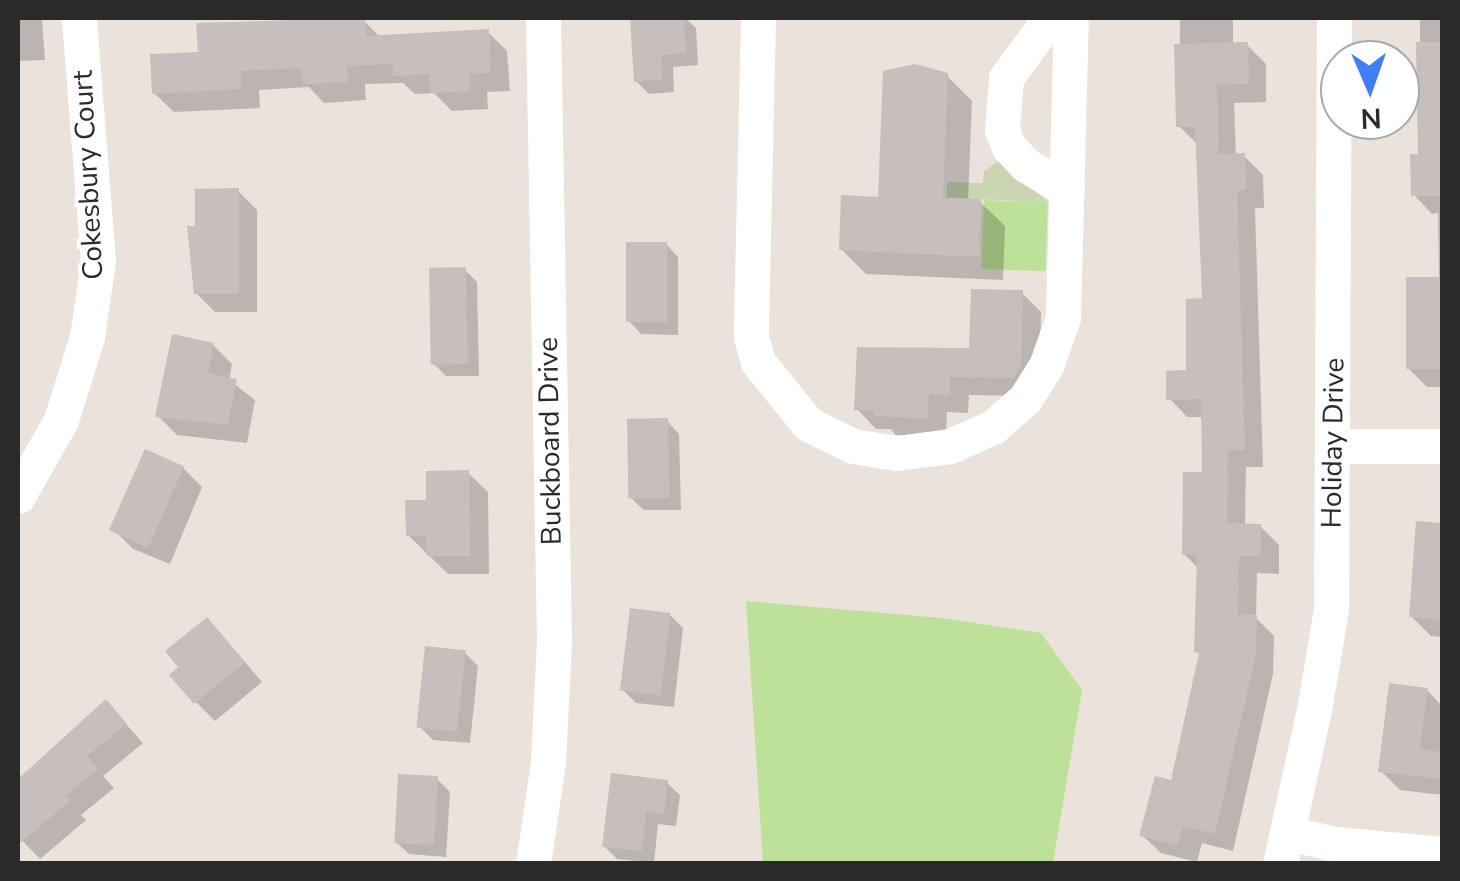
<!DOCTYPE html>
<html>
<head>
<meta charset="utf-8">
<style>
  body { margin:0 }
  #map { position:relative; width:1460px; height:881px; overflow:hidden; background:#ece2dc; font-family:"Nunito Sans",sans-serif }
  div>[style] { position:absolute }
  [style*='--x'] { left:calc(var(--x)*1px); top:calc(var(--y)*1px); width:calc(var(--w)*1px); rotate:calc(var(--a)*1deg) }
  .green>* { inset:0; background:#bde199; transform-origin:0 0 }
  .cemetery>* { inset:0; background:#c9d5b3 }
  .shadow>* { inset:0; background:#0003 }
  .building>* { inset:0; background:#c7bfbb; transform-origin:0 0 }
  .minor>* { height:35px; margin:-17.5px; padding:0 17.5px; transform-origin:17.5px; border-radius:17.5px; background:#fff }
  span { translate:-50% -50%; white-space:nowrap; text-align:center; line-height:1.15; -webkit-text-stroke:8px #fff; paint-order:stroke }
  .street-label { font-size:28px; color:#2a2a2a }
  .frame { position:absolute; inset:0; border:20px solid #2a2a2a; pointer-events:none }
  .north { position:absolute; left:1320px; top:40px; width:100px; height:100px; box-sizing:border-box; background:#fff; border:2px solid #aaa; border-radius:50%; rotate:178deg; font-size:28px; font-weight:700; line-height:40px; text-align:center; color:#2a2a2a }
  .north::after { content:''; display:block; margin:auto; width:35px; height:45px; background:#3e7ef6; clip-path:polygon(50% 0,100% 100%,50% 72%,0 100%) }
</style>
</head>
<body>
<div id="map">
  <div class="green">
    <div style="left:984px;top:200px;width:64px;height:69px;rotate:2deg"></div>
    <div style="clip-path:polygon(746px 601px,942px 618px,1041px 633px,1082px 690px,1053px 863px,763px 863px)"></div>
  </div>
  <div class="cemetery">
    <div style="clip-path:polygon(1000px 160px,1048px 202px,947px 198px,947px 182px,983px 183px,984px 171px)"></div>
  </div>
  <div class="shadow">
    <div style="clip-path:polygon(18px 18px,42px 20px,45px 60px,18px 61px)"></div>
    <div style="clip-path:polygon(632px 18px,685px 18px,696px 28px,698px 65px,673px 67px,674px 92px,649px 94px,636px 81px)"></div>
    <div style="clip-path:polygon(1180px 18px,1233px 18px,1233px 45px,1247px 45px,1266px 64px,1266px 102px,1234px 103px,1236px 156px,1244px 156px,1263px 175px,1264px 208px,1255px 208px,1263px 467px,1246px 467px,1245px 526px,1260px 526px,1279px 545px,1279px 574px,1257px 573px,1256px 618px,1274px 636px,1273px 674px,1233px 851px,1202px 843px,1197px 862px,1161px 853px,1142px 835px,1173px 783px,1201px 655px,1197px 651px,1199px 569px,1184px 554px,1205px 475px,1204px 417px,1187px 417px,1169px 398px,1189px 373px,1204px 301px,1199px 146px,1179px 126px)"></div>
    <div style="clip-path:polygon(1420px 18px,1442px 18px,1442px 387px,1427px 387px,1409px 369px,1439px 280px,1438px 213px,1432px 214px,1414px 195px,1420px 156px)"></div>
    <div style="clip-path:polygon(364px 21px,381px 38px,488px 32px,507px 51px,510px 91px,487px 92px,488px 109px,452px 111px,434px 93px,415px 94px,403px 83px,365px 84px,366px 100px,324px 103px,309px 87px,259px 90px,260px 108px,174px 112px,154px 93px,201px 54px)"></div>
    <div style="clip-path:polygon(947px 76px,972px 101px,968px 201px,980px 202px,1005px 226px,1003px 280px,866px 274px,841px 249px,880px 199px)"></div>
    <div style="clip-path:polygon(238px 191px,257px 210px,257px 312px,215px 312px,196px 293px,198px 229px)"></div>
    <div style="clip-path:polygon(666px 244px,678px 257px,678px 335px,641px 334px,629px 321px)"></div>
    <div style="clip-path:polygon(465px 270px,477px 282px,479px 376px,446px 376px,433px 363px)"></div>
    <div style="clip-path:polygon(1022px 293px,1041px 312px,1040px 385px,1032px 396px,969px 395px,968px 413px,947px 412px,946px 437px,896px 435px,891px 429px,876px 429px,857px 409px,972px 351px)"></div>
    <div style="clip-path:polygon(213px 345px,232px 364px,229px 380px,255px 400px,247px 443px,177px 435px,158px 416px)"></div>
    <div style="clip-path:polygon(667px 421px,679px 434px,681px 510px,644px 510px,631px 498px)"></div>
    <div style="clip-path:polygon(183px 468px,202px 487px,170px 564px,133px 549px,114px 530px)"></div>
    <div style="clip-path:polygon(468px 473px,488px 492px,489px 574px,448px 574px,408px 535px,428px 502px)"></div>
    <div style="clip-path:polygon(1418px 523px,1442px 525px,1442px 637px,1431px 636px,1411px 616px)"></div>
    <div style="clip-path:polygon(670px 615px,683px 628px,674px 707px,636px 703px,623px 690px)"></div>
    <div style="clip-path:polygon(225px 639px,262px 682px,215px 721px,196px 702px)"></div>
    <div style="clip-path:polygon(465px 653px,478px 666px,470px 743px,433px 740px,420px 727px)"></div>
    <div style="clip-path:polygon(1427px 690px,1442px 706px,1442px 795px,1400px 790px,1381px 771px)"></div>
    <div style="clip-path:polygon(106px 702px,143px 743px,103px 776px,114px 788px,81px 815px,86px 820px,40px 859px,18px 836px,18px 782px)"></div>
    <div style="clip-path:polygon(437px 779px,450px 792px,446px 857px,409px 854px,396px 842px)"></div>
    <div style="clip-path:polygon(667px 783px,680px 795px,676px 826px,658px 824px,654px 863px,617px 859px,604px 846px)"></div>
  </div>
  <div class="building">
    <div style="clip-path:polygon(365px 18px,366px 36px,489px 29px,491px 73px,469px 74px,470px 91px,430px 93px,429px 74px,393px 76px,393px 64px,347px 66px,348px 82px,302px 84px,301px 68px,241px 71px,241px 89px,152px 94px,150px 54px,198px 52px,196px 23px)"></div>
    <div style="clip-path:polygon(630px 18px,684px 18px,686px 53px,661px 55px,662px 80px,634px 82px)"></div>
    <div style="clip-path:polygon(1248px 42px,1249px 84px,1217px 85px,1219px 154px,1245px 153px,1246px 190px,1237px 191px,1245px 450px,1228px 450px,1227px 523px,1261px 524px,1261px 556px,1239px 556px,1238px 614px,1257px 615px,1256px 654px,1215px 834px,1183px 826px,1178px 845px,1139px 836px,1155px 776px,1171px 780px,1199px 653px,1194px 652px,1197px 555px,1182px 555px,1183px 472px,1202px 472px,1201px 399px,1166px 400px,1166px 371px,1186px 370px,1186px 299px,1202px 298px,1195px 127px,1176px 127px,1174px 44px)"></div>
    <div style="clip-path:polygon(1416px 42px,1442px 42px,1442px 196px,1411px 196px,1410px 154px,1418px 154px)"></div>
    <div style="clip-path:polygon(915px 64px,948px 73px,943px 198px,981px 199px,979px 257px,839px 250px,841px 195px,878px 197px,883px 71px)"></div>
    <div style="clip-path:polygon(239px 188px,239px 294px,194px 294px,187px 226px,195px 226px,195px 189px)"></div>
    <div style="left:626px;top:242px;width:41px;height:80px"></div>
    <div style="left:466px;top:267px;width:97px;height:37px;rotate:89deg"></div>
    <div style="left:1442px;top:277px;width:92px;height:36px;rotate:90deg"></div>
    <div style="clip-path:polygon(971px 289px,1023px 290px,1021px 365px,1013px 378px,950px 377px,950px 395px,929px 394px,928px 419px,874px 416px,874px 411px,854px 410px,857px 347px,969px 348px)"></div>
    <div style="clip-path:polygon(172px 334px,214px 343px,208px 373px,237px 379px,228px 425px,155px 417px)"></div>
    <div style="left:668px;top:418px;width:80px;height:41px;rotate:89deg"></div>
    <div style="left:145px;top:449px;width:43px;height:89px;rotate:24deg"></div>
    <div style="clip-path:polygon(469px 470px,470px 556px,427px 556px,426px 536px,406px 536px,405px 500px,426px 500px,426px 471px)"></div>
    <div style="clip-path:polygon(1416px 521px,1442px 523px,1442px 620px,1409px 617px)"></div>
    <div style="left:630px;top:608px;width:41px;height:83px;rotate:7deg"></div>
    <div style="clip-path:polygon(207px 617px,245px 662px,194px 704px,169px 675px,178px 667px,165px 651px)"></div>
    <div style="left:425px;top:646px;width:41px;height:82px;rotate:6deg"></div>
    <div style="clip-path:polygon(1389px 683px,1428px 688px,1420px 749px,1442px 752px,1442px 779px,1378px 772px)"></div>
    <div style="clip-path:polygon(106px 699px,127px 724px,87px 756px,98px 769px,65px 796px,70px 801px,18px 845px,18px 779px)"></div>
    <div style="clip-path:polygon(611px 773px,668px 780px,664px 815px,646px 812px,642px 851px,602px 847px)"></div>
    <div style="left:398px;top:774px;width:40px;height:69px;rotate:3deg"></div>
  </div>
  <div class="minor">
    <div style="--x:758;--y:18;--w:319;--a:91.3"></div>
    <div style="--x:751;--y:337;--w:26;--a:74"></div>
    <div style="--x:758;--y:362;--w:80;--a:51.1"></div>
    <div style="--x:808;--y:424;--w:50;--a:26.1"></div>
    <div style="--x:853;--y:446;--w:44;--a:9.2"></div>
    <div style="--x:896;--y:453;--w:54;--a:-7.4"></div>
    <div style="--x:950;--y:446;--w:47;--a:-23.8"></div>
    <div style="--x:993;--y:427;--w:43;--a:-41.2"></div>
    <div style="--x:1025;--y:399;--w:39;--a:-58"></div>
    <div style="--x:1046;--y:366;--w:51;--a:-70.5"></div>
    <div style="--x:1063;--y:318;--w:300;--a:-88.5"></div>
    <div style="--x:1050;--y:18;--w:74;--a:126.3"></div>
    <div style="--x:1006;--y:78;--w:52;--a:94.4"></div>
    <div style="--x:1002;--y:130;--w:18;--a:68"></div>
    <div style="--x:1009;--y:147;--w:25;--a:47"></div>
    <div style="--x:1026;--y:165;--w:48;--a:31.4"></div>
    <div style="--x:1335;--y:446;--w:107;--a:0"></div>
    <div style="--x:18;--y:496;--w:87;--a:-60.5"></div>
    <div style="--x:61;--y:420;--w:87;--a:-72.6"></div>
    <div style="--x:87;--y:337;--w:77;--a:-81.8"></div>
    <div style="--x:98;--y:261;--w:244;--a:-94.5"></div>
    <div style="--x:1287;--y:833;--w:50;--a:12.7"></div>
    <div style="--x:1336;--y:844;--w:106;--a:5.4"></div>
    <div style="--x:533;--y:864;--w:102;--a:-81.6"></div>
    <div style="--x:548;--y:763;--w:121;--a:-87.2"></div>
    <div style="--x:554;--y:642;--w:624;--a:-91.01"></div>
    <div style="--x:1280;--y:864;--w:158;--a:-77.6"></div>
    <div style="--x:1314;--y:710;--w:102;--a:-80.4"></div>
    <div style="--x:1331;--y:609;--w:591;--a:-89.71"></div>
  </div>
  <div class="street-label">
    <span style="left:88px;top:175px;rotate:-93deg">Cokesbury Court</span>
    <span style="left:550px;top:441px;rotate:-91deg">Buckboard Drive</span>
    <span style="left:1333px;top:443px;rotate:-89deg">Holiday Drive</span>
  </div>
  <div class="frame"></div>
  <div class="north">N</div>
</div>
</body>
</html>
